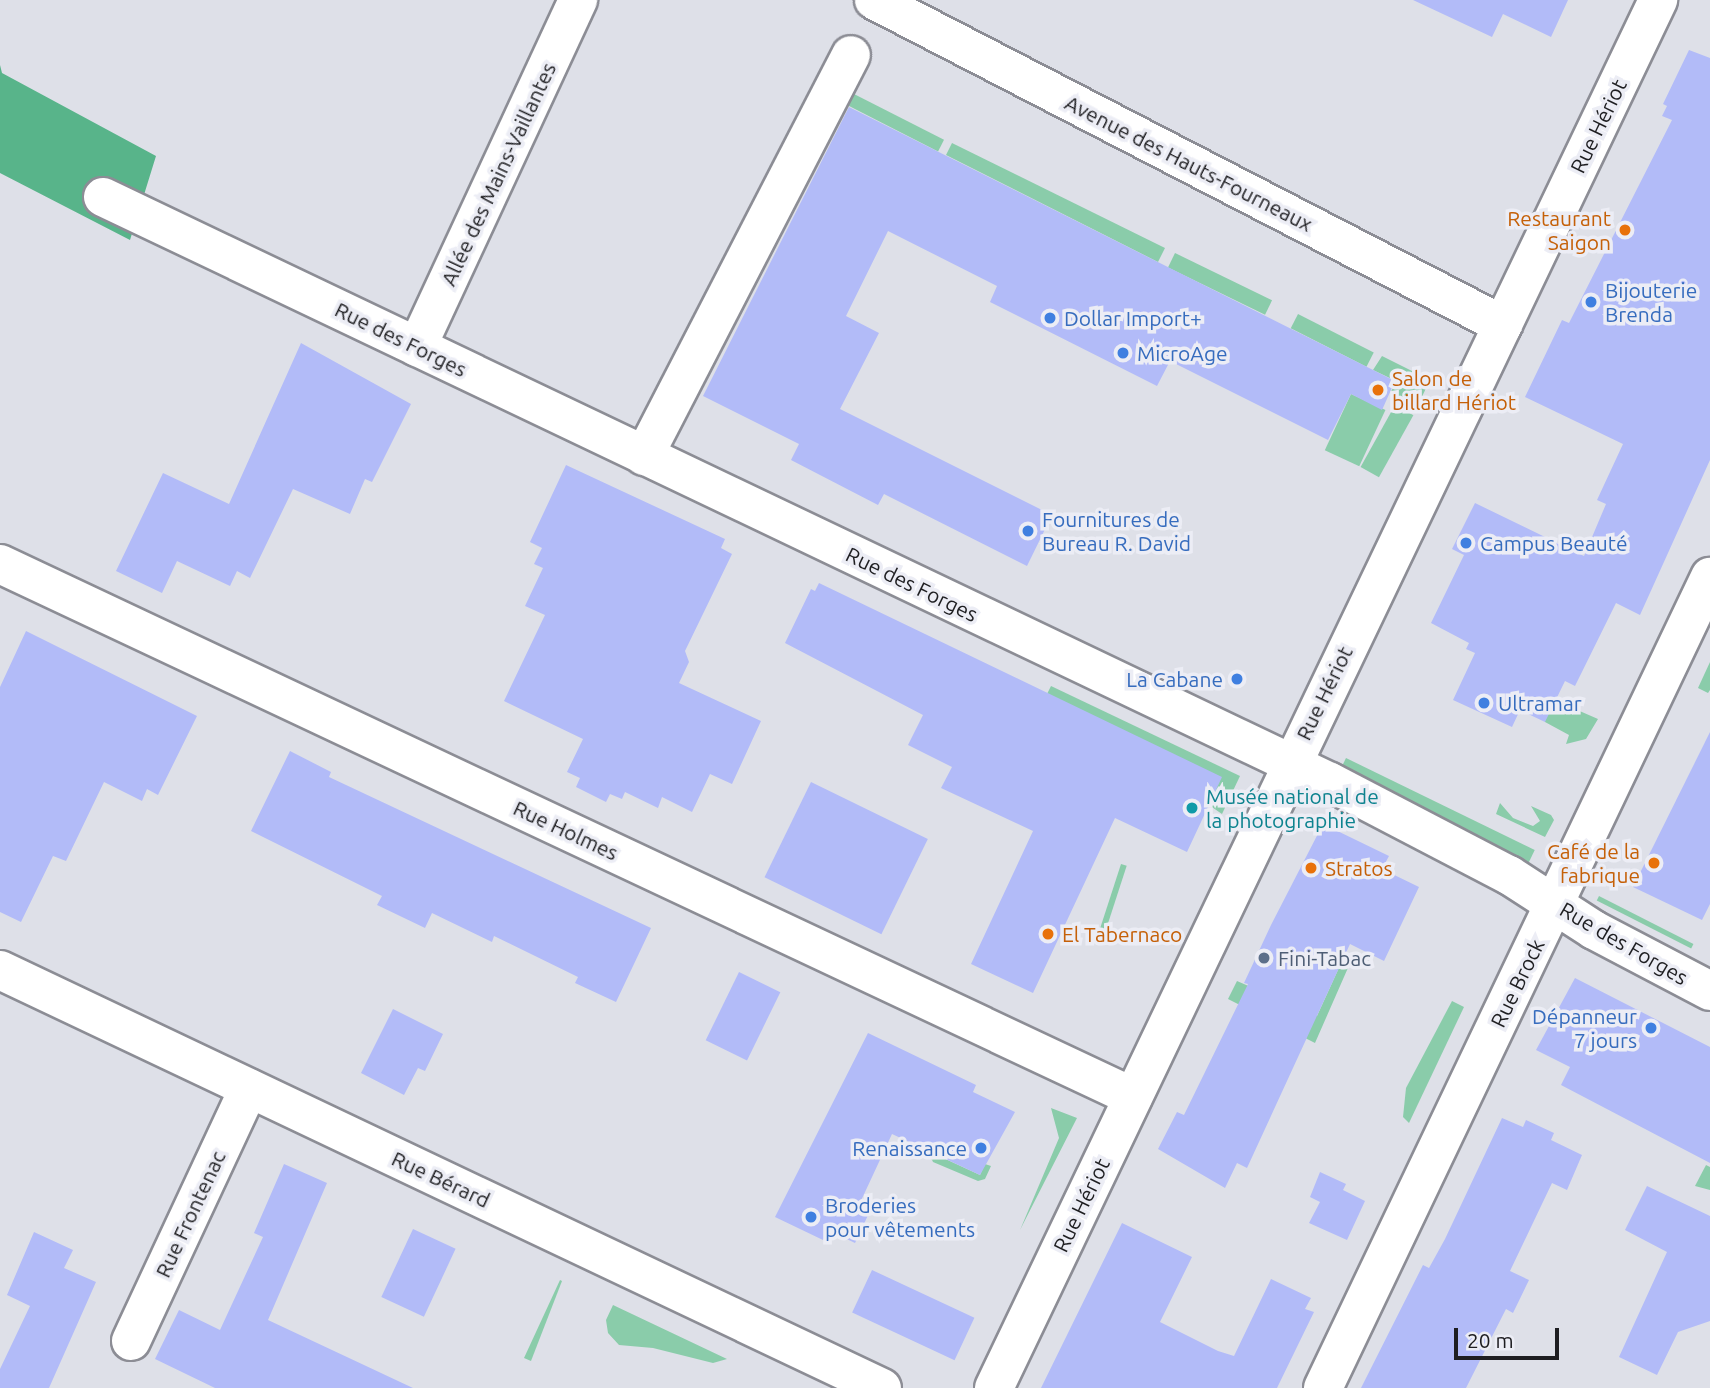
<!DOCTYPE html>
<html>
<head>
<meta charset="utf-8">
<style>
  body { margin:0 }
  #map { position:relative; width:1710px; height:1388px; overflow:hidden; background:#dee0e8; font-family:Ubuntu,sans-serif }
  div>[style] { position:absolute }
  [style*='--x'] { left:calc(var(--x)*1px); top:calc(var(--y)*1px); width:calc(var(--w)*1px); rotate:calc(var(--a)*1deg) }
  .green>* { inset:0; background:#8accaa; transform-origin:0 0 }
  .forest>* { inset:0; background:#58b48a }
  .building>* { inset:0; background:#b2bbf8; transform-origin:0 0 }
  .roads { filter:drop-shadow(2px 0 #8c8d95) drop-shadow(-2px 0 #8c8d95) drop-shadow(0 2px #8c8d95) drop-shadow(0 -2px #8c8d95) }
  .minor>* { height:38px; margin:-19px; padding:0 19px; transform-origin:19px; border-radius:19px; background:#fff }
  .dots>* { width:19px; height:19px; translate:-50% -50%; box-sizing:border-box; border:4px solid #ecedf5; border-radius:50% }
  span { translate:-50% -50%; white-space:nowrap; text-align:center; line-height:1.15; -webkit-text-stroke:7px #ecedf5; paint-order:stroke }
  .street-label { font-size:21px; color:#1e1e21 }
  .food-label { font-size:21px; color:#c56008 }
  .right { translate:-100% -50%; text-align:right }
  .left { translate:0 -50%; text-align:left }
  .shop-label { font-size:21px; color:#366cbe }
  .culture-label { font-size:21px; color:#0d838f }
  .service-label { font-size:21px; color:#4e5e75 }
  .scale { position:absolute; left:1454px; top:1328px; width:105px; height:32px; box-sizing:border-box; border:4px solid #1e1e21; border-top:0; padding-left:9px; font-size:21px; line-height:24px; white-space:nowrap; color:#1e1e21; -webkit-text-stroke:5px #ecedf5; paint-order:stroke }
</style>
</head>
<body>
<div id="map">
  <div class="green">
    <div style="left:854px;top:94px;width:101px;height:13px;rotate:27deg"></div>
    <div style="clip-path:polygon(952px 143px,1165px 248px,1158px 262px,946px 155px)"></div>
    <div style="left:1175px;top:253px;width:108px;height:16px;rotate:26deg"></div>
    <div style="left:1298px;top:314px;width:85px;height:16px;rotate:27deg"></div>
    <div style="clip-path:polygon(1382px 356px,1430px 380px,1417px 407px,1391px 392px,1396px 381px,1373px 370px)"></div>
    <div style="left:1351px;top:394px;width:38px;height:62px;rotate:25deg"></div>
    <div style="left:1395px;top:405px;width:21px;height:71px;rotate:29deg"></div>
    <div style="clip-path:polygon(1710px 662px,1710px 690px,1708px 693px,1698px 688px)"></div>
    <div style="clip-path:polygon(1051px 686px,1240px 776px,1222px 814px,1047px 694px)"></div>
    <div style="clip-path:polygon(1536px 692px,1598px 719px,1586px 739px,1566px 744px,1569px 735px,1545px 722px)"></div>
    <div style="left:1346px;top:758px;width:210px;height:14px;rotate:26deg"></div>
    <div style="clip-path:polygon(1500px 803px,1513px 818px,1533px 826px,1540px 821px,1531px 806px,1551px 815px,1554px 820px,1545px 837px,1496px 814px)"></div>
    <div style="left:1121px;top:864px;width:6px;height:78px;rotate:18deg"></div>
    <div style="left:1599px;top:896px;width:106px;height:5px;rotate:27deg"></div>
    <div style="clip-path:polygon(1343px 959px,1351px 961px,1315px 1043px,1228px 999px,1237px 981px,1317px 1016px)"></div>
    <div style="clip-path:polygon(1452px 1001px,1464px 1007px,1409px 1123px,1403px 1117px,1406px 1088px)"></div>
    <div style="clip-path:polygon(1051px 1108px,1077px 1118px,1020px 1230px,1059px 1138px)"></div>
    <div style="clip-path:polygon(928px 1151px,980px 1175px,985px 1164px,991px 1166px,985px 1179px,978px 1181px,933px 1162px)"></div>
    <div style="clip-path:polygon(1706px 1165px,1710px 1167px,1710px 1190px,1695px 1186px)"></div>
    <div style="clip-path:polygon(560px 1280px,562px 1281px,531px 1361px,524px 1358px)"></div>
    <div style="clip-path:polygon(613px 1305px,727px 1359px,713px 1363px,653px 1348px,619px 1345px,608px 1333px,606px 1320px)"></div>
  </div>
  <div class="forest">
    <div style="clip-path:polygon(0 65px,2px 73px,156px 156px,130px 240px,0 173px)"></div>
  </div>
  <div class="building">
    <div style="clip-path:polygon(1413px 0,1568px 0,1551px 37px,1503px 14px,1492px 37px)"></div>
    <div style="clip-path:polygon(1689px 50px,1710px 58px,1710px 460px,1640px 615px,1616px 603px,1575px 686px,1565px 681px,1545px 722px,1520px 710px,1512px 727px,1453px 700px,1475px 653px,1466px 649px,1469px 643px,1431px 623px,1464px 555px,1452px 549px,1475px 503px,1584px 556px,1606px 504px,1597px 500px,1623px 444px,1525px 397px,1562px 320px,1569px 323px,1672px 120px,1662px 116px,1667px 106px,1663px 104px)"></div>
    <div style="clip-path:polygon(849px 107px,1395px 381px,1382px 410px,1351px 394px,1328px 440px,1170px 361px,1157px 386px,990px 302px,997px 286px,888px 231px,846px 316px,879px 333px,840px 409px,1052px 515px,1027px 566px,884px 494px,878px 505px,791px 460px,799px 444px,703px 396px)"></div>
    <div style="clip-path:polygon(301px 343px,411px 404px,372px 482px,365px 479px,350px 514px,293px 489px,250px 578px,237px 571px,230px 586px,177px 561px,162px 593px,116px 571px,163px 473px,229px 504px)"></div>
    <div style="clip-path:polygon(566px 465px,725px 539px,721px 548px,732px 554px,685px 651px,689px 662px,679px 683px,761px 721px,732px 784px,710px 774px,692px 812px,662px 797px,658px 808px,625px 792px,622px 799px,610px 794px,606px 802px,576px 787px,580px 778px,567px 772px,583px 739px,504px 701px,545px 615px,525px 606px,543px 568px,534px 564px,542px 548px,530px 542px)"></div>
    <div style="clip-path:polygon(819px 583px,1222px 777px,1187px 852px,1115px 818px,1033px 993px,971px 964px,1033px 831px,941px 788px,952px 767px,908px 745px,923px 715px,785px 643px,811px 589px,815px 591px)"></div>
    <div style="clip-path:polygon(26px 631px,197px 716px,158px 795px,147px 789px,142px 801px,104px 782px,66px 861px,53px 856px,21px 922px,0 912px,0 687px)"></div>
    <div style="clip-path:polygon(1710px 732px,1710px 904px,1702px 920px,1633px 887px)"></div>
    <div style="clip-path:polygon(290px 751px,331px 772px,329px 777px,651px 928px,616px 1002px,575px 983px,578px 977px,494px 936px,492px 942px,432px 913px,425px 928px,377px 905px,382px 896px,251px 831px)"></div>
    <div style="left:811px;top:782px;width:130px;height:106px;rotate:26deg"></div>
    <div style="clip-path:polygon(1323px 824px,1389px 856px,1382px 869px,1419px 887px,1384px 961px,1350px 944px,1247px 1168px,1237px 1163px,1225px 1188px,1158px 1149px,1177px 1112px,1184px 1115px,1248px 984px,1244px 983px,1271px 925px)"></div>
    <div style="left:739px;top:972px;width:46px;height:76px;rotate:26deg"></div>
    <div style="clip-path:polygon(1575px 978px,1710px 1047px,1710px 1163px,1561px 1085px,1570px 1067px,1536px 1050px)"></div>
    <div style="clip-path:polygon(393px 1009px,443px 1034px,425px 1071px,418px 1068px,404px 1095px,361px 1073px)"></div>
    <div style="clip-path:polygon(868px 1033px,976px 1085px,973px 1092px,1015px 1112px,980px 1175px,892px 1134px,859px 1205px,870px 1211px,855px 1243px,828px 1230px,823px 1240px,775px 1217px)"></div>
    <div style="clip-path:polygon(1502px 1118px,1523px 1127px,1526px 1120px,1554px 1133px,1551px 1140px,1582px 1155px,1567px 1190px,1552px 1183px,1510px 1271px,1529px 1280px,1513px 1313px,1506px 1309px,1466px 1388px,1361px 1388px,1423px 1265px,1429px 1268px,1445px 1239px)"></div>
    <div style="clip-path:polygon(284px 1164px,327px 1183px,268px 1320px,413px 1388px,215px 1388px,155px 1359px,179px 1310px,220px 1330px,263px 1237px,254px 1233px)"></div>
    <div style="clip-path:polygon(1320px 1172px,1346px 1184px,1343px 1190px,1365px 1201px,1347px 1240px,1309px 1223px,1320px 1202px,1310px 1197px)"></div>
    <div style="clip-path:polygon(1647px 1186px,1710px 1216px,1710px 1321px,1678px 1332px,1657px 1375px,1619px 1357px,1667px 1252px,1625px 1230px)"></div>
    <div style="clip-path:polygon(1122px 1223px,1192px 1257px,1160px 1322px,1218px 1351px,1234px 1356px,1271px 1279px,1311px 1298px,1305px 1309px,1314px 1312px,1277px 1388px,1041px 1388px)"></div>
    <div style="left:413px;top:1229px;width:47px;height:75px;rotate:25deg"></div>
    <div style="clip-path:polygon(34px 1232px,73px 1250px,64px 1268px,96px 1282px,49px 1388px,0 1388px,0 1369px,30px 1306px,7px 1295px)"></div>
    <div style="left:872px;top:1270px;width:113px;height:47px;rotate:25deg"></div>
  </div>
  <div class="roads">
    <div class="minor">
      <div style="--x:874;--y:0;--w:708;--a:27.33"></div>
      <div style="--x:103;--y:197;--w:1359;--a:25.49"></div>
      <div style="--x:1330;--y:782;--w:202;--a:27.5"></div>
      <div style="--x:1509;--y:875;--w:101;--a:32.9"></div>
      <div style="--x:1594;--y:930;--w:131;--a:27.7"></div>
      <div style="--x:417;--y:347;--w:383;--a:-65.1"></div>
      <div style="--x:644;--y:456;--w:451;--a:-62.7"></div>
      <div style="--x:0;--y:564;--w:1252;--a:25.19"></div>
      <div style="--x:0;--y:970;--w:976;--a:25.36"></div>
      <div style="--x:131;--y:1341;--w:279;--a:-65"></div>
      <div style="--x:994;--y:1388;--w:1539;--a:-64.43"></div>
      <div style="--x:1323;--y:1388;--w:899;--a:-64.49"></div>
    </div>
  </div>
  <div class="dots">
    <div style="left:1625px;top:230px;background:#e8710a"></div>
    <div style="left:1591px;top:302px;background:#3f7fe0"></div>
    <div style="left:1050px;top:318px;background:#3f7fe0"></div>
    <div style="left:1123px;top:353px;background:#3f7fe0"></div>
    <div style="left:1378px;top:390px;background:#e8710a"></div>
    <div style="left:1028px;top:531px;background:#3f7fe0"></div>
    <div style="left:1466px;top:543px;background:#3f7fe0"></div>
    <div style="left:1237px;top:679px;background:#3f7fe0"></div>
    <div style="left:1484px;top:703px;background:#3f7fe0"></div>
    <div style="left:1192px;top:808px;background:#0f9aa8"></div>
    <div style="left:1654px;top:863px;background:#e8710a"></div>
    <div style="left:1311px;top:868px;background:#e8710a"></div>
    <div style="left:1048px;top:934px;background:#e8710a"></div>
    <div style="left:1264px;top:958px;background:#5c6f8a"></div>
    <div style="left:1651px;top:1028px;background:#3f7fe0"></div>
    <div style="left:981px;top:1148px;background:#3f7fe0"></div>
    <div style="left:811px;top:1217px;background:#3f7fe0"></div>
  </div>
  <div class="street-label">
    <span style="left:1598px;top:126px;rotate:-64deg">Rue Hériot</span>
    <span style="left:1189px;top:163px;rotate:27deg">Avenue des Hauts-Fourneaux</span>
    <span style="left:498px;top:174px;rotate:-65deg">Allée des Mains-Vaillantes</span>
    <span style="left:401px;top:339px;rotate:26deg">Rue des Forges</span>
    <span style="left:912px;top:584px;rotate:26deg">Rue des Forges</span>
    <span style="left:1324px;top:693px;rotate:-64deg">Rue Hériot</span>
    <span style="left:566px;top:830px;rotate:25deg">Rue Holmes</span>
    <span style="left:1624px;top:943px;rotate:30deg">Rue des Forges</span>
    <span style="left:1517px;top:983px;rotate:-64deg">Rue Brock</span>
    <span style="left:441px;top:1179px;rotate:25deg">Rue Bérard</span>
    <span style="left:1081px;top:1205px;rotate:-64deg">Rue Hériot</span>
    <span style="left:190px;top:1214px;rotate:-65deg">Rue Frontenac</span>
  </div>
  <div class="food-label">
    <span class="right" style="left:1611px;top:230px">Restaurant<br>Saigon</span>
    <span class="left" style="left:1392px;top:390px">Salon de<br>billard Hériot</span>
    <span class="right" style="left:1640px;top:863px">Café de la<br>fabrique</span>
    <span class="left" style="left:1325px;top:868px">Stratos</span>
    <span class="left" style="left:1062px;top:934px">El Tabernaco</span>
  </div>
  <div class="shop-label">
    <span class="left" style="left:1605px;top:302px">Bijouterie<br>Brenda</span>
    <span class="left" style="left:1064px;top:318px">Dollar Import+</span>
    <span class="left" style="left:1137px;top:353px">MicroAge</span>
    <span class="left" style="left:1042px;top:531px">Fournitures de<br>Bureau R. David</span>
    <span class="left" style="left:1480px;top:543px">Campus Beauté</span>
    <span class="right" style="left:1223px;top:679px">La Cabane</span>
    <span class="left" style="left:1498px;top:703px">Ultramar</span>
    <span class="right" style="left:1637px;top:1028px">Dépanneur<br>7 jours</span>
    <span class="right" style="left:967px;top:1148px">Renaissance</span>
    <span class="left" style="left:825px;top:1217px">Broderies<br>pour vêtements</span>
  </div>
  <div class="culture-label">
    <span class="left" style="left:1206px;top:808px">Musée national de<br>la photographie</span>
  </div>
  <div class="service-label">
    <span class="left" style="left:1278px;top:958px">Fini-Tabac</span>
  </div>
  <div class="scale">20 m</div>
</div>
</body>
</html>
